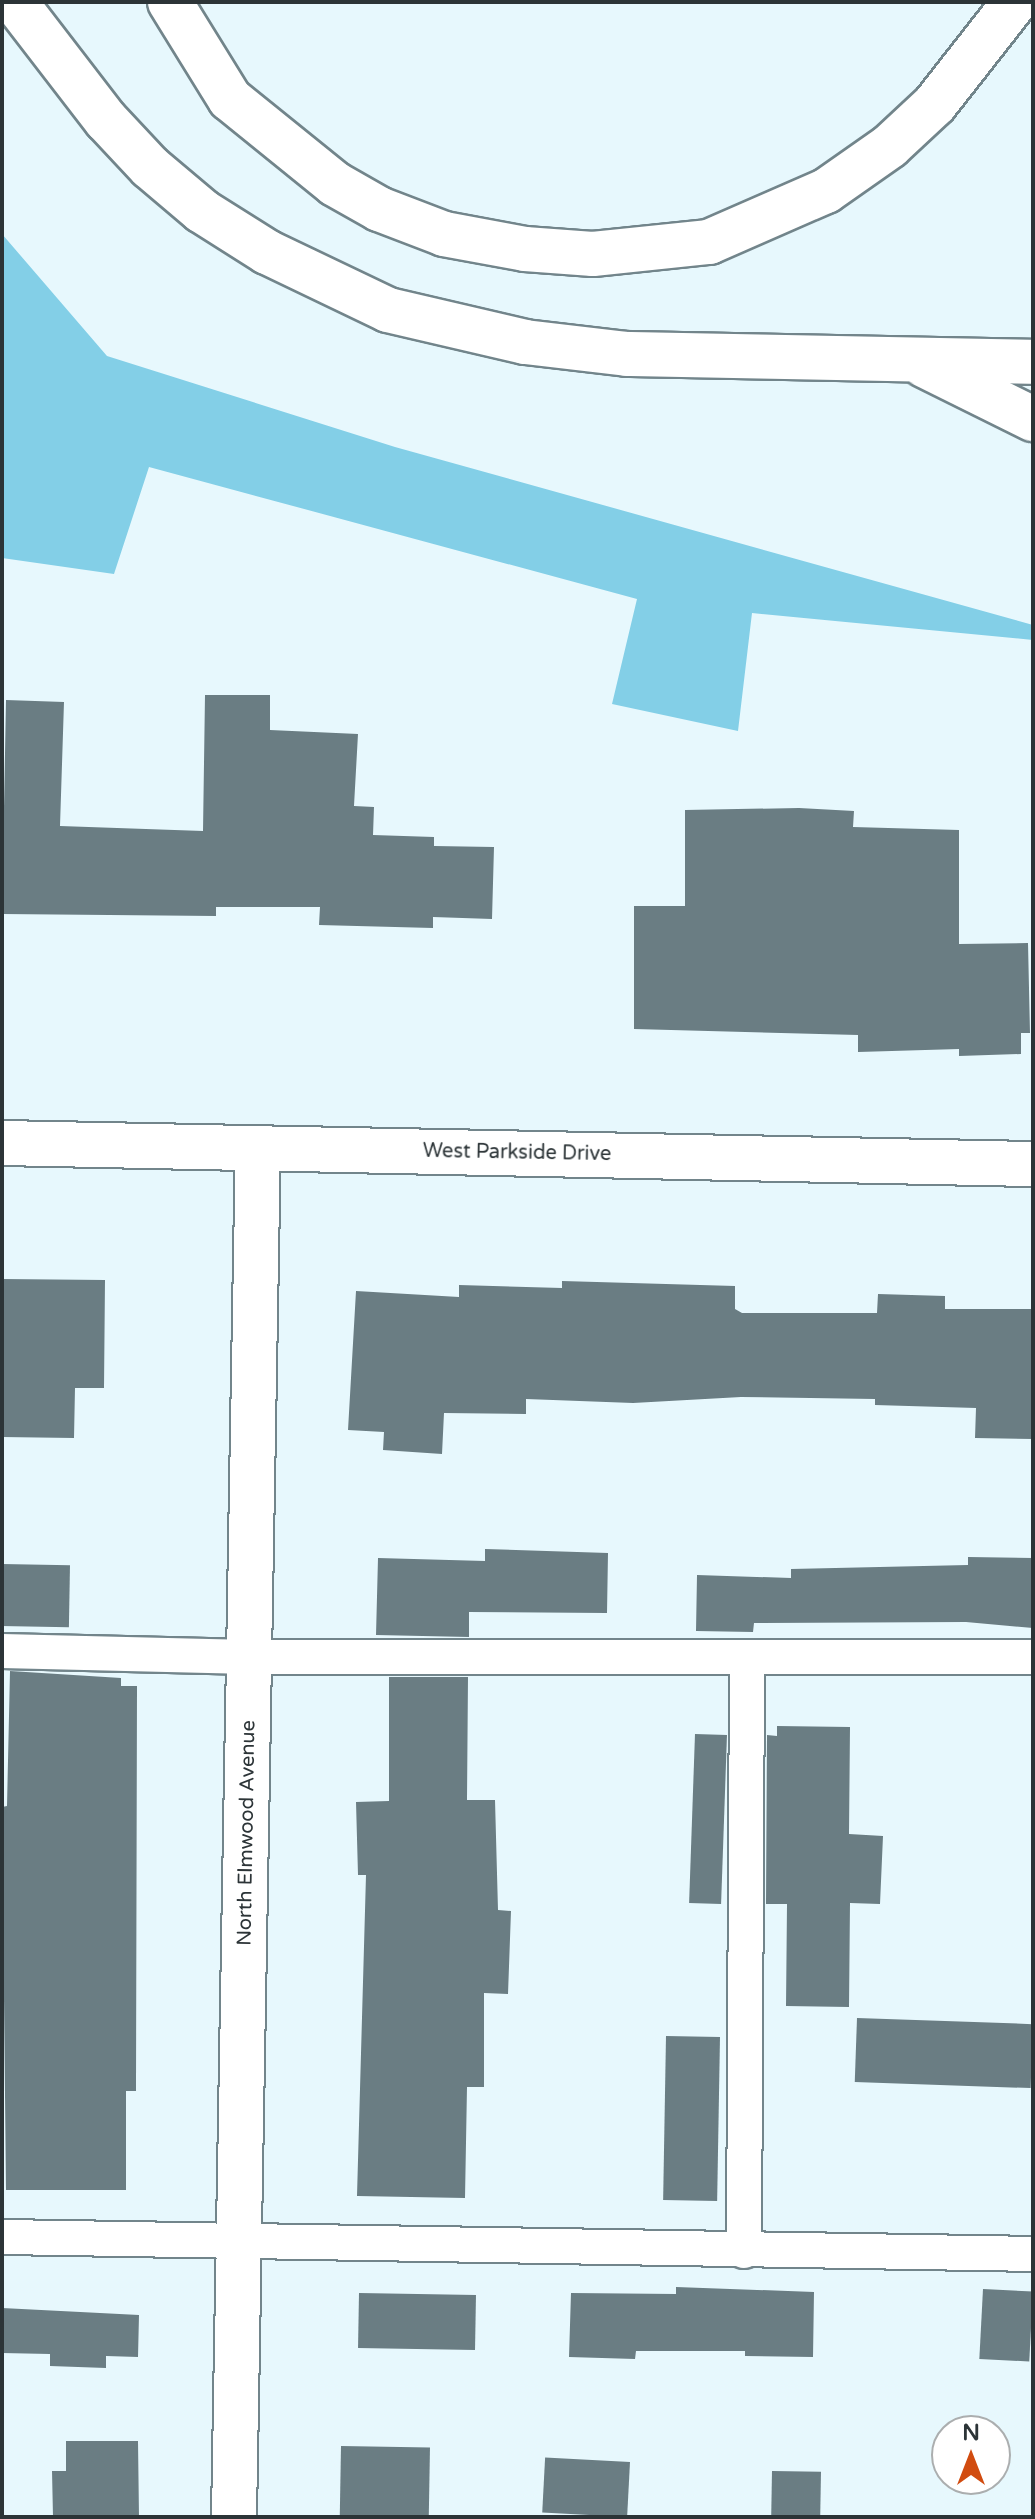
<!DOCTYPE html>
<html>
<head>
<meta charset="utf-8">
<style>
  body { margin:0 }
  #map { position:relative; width:1035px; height:2519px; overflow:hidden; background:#e7f8fd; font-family:"Varela Round",sans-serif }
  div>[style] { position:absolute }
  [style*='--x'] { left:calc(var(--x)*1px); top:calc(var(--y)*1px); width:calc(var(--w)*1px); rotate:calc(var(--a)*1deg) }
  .forest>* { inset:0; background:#83cfe7 }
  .building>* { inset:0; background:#6a7d83; transform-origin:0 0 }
  .roads { filter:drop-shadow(2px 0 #72858b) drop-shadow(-2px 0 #72858b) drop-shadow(0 2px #72858b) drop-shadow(0 -2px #72858b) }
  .service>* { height:34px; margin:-17px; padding:0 17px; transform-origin:17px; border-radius:17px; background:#fff }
  .minor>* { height:44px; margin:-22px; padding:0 22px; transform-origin:22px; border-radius:22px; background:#fff }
  .motorway>* { height:44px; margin:-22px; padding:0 22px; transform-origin:22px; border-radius:22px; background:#fff }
  span { translate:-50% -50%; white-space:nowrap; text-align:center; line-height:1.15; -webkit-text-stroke:8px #fff; paint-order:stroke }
  .street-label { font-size:20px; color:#2c3437 }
  .frame { position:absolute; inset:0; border:4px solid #2c3437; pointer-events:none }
  .north { position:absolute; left:931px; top:2415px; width:80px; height:80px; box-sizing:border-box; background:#fff; border:2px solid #abaeaf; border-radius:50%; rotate:0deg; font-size:22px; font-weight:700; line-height:32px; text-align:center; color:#2c3437 }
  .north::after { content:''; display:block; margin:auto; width:28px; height:36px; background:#d14c10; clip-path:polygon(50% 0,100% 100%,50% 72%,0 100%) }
</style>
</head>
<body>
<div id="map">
  <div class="forest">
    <div style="clip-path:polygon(2px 234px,107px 356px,395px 447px,1033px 625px,1033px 640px,752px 613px,738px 731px,612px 704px,637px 599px,149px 467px,114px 574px,2px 558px)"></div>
  </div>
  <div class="building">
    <div style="clip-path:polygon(205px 695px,270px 695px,270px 730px,358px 734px,354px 806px,374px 807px,373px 835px,434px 837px,434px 846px,494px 847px,492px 919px,433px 917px,433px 928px,319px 925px,320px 907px,216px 907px,216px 916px,2px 914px,6px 700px,64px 702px,60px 826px,203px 831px)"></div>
    <div style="clip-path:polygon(799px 808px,854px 811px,853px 827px,959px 830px,959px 944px,1028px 943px,1030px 1033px,1021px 1033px,1021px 1054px,959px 1056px,959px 1049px,858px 1052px,858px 1035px,634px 1029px,634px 906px,685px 906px,685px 810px)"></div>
    <div style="clip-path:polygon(2px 1279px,105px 1280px,104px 1388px,75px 1388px,74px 1438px,2px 1437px)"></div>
    <div style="clip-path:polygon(562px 1281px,735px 1286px,735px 1309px,742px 1313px,877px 1313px,878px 1294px,945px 1296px,945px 1309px,1033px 1309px,1033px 1439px,975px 1438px,976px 1408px,875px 1405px,875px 1399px,741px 1397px,633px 1403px,526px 1399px,526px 1414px,444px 1413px,442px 1454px,383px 1450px,384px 1432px,348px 1430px,356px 1291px,459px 1297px,459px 1285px,562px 1288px)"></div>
    <div style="clip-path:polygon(485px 1549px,608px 1553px,607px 1613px,469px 1612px,469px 1637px,376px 1635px,378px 1558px,485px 1561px)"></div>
    <div style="clip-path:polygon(968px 1557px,1033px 1558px,1033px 1628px,966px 1622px,754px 1623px,753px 1632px,696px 1631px,697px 1575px,791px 1578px,791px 1569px,968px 1565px)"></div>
    <div style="left:2px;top:1564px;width:68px;height:62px;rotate:1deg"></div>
    <div style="clip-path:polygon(10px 1671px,121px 1678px,121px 1686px,137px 1686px,136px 2091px,126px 2091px,126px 2190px,6px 2190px,2px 1807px,7px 1806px)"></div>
    <div style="clip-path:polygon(389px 1677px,468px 1677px,467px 1800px,495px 1800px,498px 1910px,511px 1911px,508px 1994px,484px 1993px,484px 2087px,467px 2087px,465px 2198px,357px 2196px,366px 1875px,358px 1875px,356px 1802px,389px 1801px)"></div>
    <div style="clip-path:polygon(777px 1726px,850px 1727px,849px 1834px,883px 1836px,880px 1904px,850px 1903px,849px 2007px,786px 2006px,787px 1904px,766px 1904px,767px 1735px,777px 1736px)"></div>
    <div style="left:695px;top:1734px;width:32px;height:169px;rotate:2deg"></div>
    <div style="left:857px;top:2018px;width:176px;height:64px;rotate:2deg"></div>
    <div style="left:666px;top:2036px;width:54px;height:164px;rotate:1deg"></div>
    <div style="clip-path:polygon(676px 2287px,814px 2292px,813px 2357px,745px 2356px,745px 2351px,636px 2351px,635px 2359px,569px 2357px,571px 2293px,676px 2294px)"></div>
    <div style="left:983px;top:2289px;width:50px;height:70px;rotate:3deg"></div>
    <div style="left:359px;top:2293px;width:117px;height:55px;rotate:1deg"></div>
    <div style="clip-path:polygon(2px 2308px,139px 2315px,138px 2357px,106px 2356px,106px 2368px,50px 2366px,50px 2354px,2px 2353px)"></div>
    <div style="clip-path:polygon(66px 2441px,138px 2441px,139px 2517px,53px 2517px,52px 2471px,66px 2471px)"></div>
    <div style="left:341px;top:2446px;width:89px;height:71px;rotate:1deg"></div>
    <div style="left:630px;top:2462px;width:55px;height:85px;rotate:93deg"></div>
    <div style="left:772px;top:2471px;width:49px;height:46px;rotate:1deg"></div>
  </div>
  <div class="roads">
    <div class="service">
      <div style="--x:2;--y:1651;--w:248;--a:1.4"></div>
      <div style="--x:250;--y:1657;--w:783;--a:0"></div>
      <div style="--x:2;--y:2237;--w:1031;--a:0.94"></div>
      <div style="--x:744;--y:2251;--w:594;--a:-89.71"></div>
    </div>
    <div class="minor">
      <div style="--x:2;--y:1143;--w:1031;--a:1.17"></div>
      <div style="--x:234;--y:2517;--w:1369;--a:-89"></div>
    </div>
    <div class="motorway">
      <div style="--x:15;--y:2;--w:149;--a:52.4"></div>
      <div style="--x:106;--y:120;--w:64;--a:46.9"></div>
      <div style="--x:150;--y:167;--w:68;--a:40.2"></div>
      <div style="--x:202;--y:211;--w:77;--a:32.2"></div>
      <div style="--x:267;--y:252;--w:134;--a:25.6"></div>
      <div style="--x:388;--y:310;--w:141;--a:13.1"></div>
      <div style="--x:525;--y:342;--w:103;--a:6.7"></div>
      <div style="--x:627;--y:354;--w:406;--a:1.1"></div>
      <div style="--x:170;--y:2;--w:114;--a:58.3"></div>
      <div style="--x:230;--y:99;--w:135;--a:39"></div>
      <div style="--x:335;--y:184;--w:51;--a:29.6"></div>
      <div style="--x:379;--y:209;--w:70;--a:21"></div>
      <div style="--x:444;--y:234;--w:82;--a:10.5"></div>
      <div style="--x:525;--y:249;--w:68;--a:4.2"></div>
      <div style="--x:593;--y:254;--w:117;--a:-5.9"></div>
      <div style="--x:709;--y:242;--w:128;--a:-23.6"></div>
      <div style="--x:826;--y:191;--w:78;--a:-35.1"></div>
      <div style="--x:890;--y:146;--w:62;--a:-43"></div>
      <div style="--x:935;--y:104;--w:130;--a:-51.9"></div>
      <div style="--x:924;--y:365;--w:122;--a:26.4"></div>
    </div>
  </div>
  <div class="street-label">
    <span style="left:517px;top:1153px;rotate:1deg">West Parkside Drive</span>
    <span style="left:247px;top:1833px;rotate:-89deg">North Elmwood Avenue</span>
  </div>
  <div class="frame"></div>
  <div class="north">N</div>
</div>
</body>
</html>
